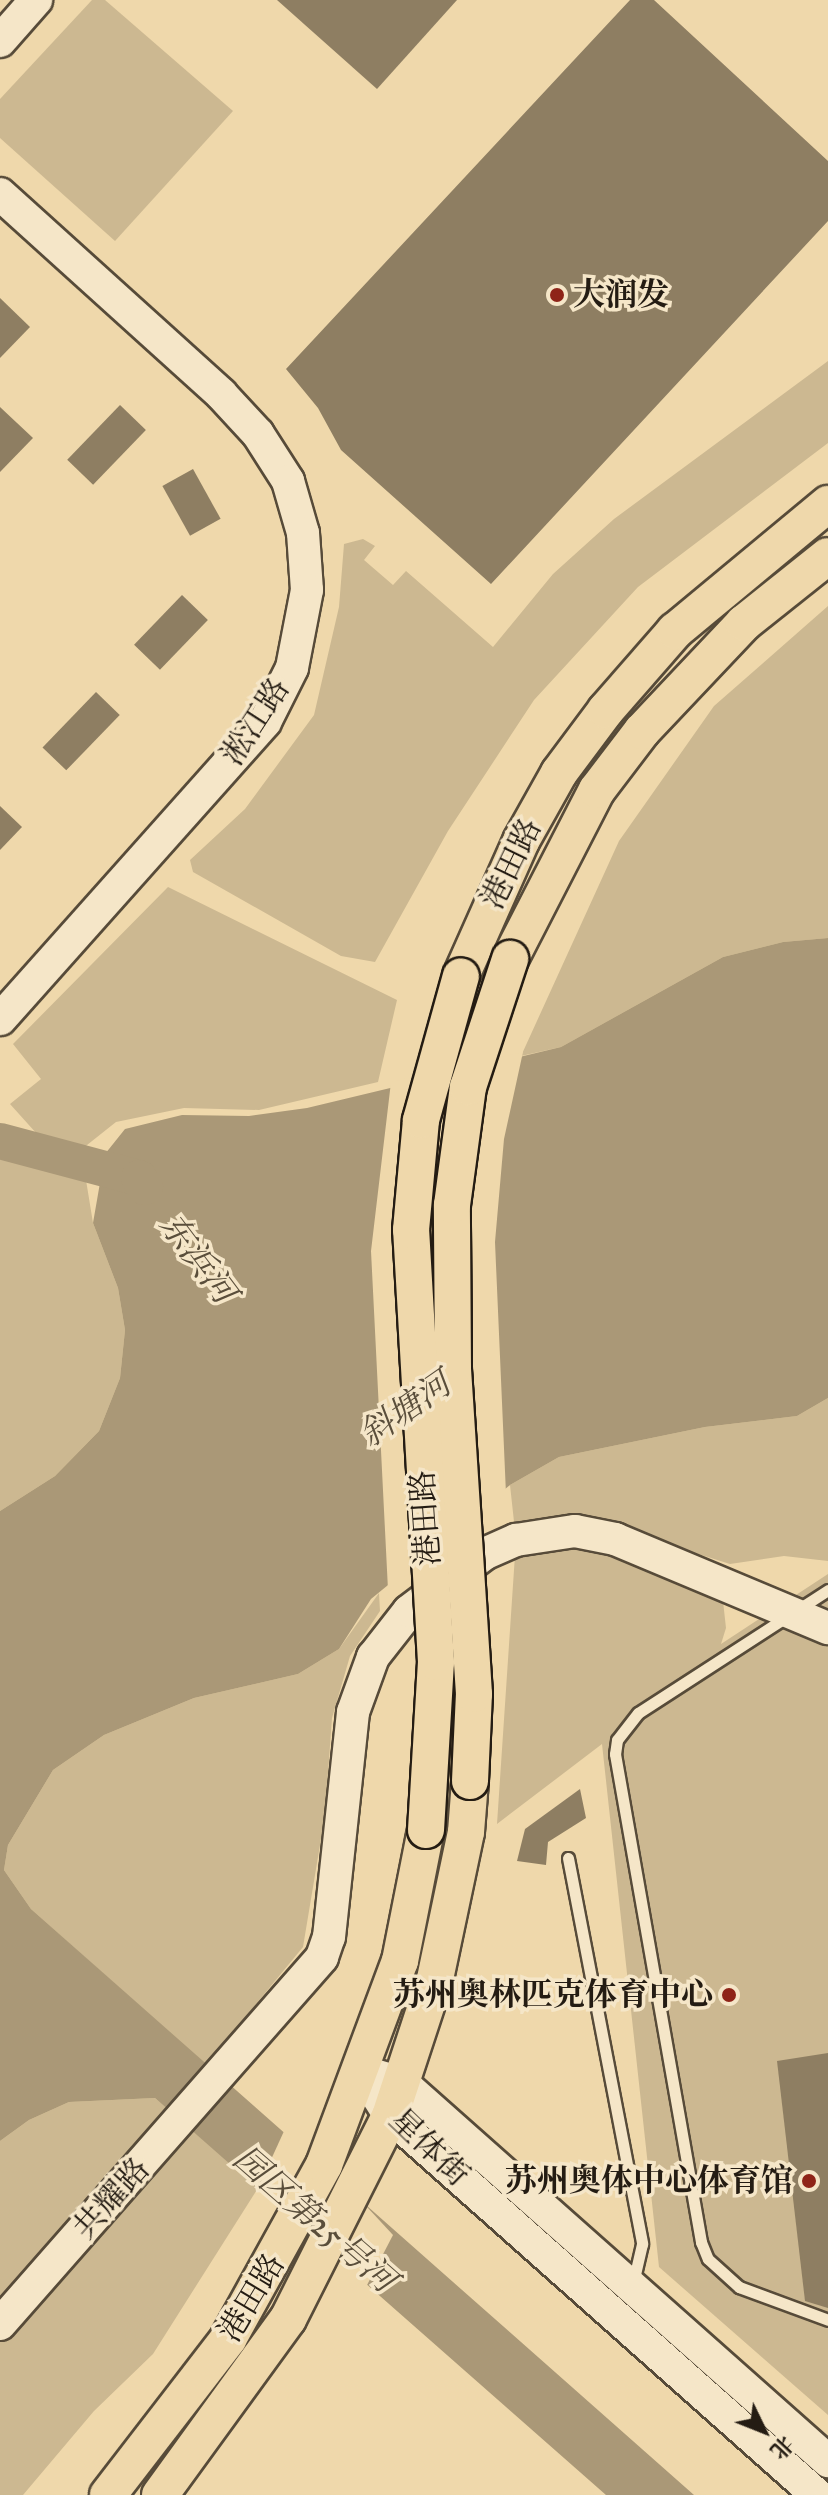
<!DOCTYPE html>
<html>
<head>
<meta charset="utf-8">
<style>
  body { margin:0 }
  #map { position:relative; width:828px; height:2495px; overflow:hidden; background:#efd8ab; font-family:"IM FELL Great Primer","Noto Serif SC",serif }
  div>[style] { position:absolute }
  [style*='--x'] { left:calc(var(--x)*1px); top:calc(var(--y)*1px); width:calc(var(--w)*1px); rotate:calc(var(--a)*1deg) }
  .green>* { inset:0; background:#ccb891 }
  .water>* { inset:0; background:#aa9877 }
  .pier>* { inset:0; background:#efd8ab }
  .river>* { height:36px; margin:-18px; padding:0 18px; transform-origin:18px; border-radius:18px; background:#aa9877 }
  .building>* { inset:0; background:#8e7e62; transform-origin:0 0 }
  .roads { filter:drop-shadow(2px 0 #574b39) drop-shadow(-2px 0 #574b39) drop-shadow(0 2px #574b39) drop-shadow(0 -2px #574b39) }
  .lane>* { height:11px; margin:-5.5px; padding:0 5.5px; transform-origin:5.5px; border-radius:5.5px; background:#f5e6c8 }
  .secondary>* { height:32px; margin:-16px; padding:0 16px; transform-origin:16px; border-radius:16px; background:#f5e6c8 }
  .primary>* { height:36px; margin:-18px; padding:0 18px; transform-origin:18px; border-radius:18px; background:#efd8ab }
  .bridges { filter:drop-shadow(2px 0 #241c13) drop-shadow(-2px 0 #241c13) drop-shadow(0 2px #241c13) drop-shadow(0 -2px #241c13) }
  .primary-bridge>* { height:36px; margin:-18px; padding:0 18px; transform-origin:18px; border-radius:18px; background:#efd8ab }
  .dots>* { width:22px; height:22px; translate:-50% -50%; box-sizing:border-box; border:4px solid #f5e6c8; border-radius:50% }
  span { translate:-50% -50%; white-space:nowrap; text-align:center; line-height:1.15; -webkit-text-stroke:7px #f5e6c8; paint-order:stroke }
  .poi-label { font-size:32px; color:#241c13; font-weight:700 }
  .left { translate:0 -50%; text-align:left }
  .right { translate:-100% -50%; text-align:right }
  .street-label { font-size:32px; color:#241c13 }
  .water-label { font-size:34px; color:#5a4e3b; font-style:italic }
  .north { position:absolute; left:724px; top:2391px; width:80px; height:80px; -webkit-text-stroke:6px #f5e6c8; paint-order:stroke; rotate:133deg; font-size:22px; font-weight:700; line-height:32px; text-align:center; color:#241c13 }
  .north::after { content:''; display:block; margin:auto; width:28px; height:36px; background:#241c13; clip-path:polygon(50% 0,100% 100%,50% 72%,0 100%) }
</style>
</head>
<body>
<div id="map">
  <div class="green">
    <div style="clip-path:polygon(92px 0,105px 0,233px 111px,115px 241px,0 138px,0 99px)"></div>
    <div style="clip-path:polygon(828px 361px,828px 443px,638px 587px,534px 700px,448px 831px,375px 962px,341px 956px,193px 872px,190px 860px,245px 809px,314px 715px,339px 607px,344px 544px,363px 539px,375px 546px,364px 560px,393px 585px,406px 571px,493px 647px,553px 574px,614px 519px)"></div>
    <div style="clip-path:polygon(828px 606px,828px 938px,783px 942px,723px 957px,561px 1047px,521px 1056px,619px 841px,714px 706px)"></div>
    <div style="clip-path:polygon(168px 887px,397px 1000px,378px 1082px,259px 1110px,184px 1108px,116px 1122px,82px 1149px,46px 1144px,10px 1104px,41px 1079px,13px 1044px)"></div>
    <div style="clip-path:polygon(0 1155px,86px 1180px,93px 1223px,118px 1288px,125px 1330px,120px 1378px,99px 1431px,55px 1476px,0 1511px)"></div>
    <div style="clip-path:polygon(828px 1398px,828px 1561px,784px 1556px,730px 1564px,638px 1535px,584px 1541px,723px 1601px,726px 1628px,721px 1644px,828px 1574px,828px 2415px,659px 2267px,602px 1744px,497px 1824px,516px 1540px,510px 1485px,559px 1457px,705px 1427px,797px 1416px)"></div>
    <div style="clip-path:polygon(379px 1593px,380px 1611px,350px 1656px,332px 1718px,325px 1815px,303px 1947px,206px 2065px,31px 1909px,4px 1870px,8px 1845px,53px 1770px,104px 1735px,194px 1698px,298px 1674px,339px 1649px)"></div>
    <div style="clip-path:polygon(155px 2098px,170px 2111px,0 2300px,0 2141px,29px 2120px,69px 2102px)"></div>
    <div style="clip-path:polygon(190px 2128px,258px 2188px,153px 2354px,94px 2411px,23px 2495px,0 2495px,0 2337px)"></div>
  </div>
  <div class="water">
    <div style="clip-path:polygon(828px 938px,828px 1398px,797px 1416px,705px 1427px,559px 1457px,510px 1485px,371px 1599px,339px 1649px,298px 1674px,194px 1698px,104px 1735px,53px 1770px,8px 1845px,4px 1870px,31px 1909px,694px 2495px,606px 2495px,155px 2098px,69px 2102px,29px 2120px,0 2141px,0 1511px,55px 1476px,99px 1431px,120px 1378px,125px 1330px,118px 1288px,93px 1223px,105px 1154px,125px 1129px,182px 1115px,249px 1116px,307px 1108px,561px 1047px,723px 957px,783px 942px)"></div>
  </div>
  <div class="pier">
    <div style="clip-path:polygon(523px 1052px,504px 1139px,495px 1242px,506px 1494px,388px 1590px,371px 1251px,391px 1082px)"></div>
    <div style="clip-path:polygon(285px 2129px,343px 2181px,393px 2235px,366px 2287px,258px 2188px)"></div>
  </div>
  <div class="river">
    <div style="--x:0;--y:1141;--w:144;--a:14.9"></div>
    <div style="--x:139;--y:1178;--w:11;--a:56"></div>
  </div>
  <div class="building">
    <div style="clip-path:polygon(277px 0,457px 0,377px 89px)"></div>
    <div style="clip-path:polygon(630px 0,654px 0,828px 161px,828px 221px,491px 584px,341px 450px,318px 408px,286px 369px)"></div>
    <div style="clip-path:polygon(0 298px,30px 327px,0 358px)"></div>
    <div style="left:120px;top:405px;width:36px;height:76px;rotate:44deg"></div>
    <div style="clip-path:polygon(0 407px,33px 438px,0 472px)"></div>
    <div style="left:193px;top:469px;width:57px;height:35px;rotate:61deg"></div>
    <div style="left:182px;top:595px;width:36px;height:69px;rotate:44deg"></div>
    <div style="left:96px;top:692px;width:33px;height:77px;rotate:44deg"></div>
    <div style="clip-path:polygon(0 806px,22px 827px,0 850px)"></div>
    <div style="clip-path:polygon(580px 1789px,586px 1818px,548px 1842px,546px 1865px,517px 1861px,525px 1829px)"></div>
    <div style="clip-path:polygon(828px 2053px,828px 2308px,805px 2301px,777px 2061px)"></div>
  </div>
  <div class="roads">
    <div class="lane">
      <div style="--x:828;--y:1590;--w:226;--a:147.1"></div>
      <div style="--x:638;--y:1713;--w:34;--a:128"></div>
      <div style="--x:617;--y:1740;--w:14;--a:98"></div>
      <div style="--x:615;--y:1754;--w:496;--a:80"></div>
      <div style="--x:701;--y:2242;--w:18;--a:68"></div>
      <div style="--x:708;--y:2259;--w:42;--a:42.1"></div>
      <div style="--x:739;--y:2287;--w:95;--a:20.3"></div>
      <div style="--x:568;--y:1858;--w:393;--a:79.1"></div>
      <div style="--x:642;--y:2244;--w:40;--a:103"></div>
    </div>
    <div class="secondary">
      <div style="--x:0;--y:41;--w:55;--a:-48.7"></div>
      <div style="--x:0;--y:194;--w:298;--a:42.1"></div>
      <div style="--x:221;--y:394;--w:54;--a:47.2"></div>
      <div style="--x:258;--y:434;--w:56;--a:57.4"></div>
      <div style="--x:288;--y:481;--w:54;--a:73.9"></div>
      <div style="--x:303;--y:533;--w:57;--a:86"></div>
      <div style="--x:307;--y:590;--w:79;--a:100.9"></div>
      <div style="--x:292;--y:668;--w:60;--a:116.6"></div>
      <div style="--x:265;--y:722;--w:398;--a:131.7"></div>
      <div style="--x:362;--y:2072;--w:52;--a:57.5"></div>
      <div style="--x:390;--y:2116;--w:571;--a:41.59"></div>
      <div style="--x:377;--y:2076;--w:26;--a:16"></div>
      <div style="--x:402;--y:2083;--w:570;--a:41.58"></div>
      <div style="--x:0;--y:2324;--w:488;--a:-48.7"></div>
      <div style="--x:322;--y:1957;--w:21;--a:-71"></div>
      <div style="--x:329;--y:1937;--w:226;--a:-83.9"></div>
      <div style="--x:353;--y:1712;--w:59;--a:-70"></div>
      <div style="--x:373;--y:1657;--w:58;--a:-52"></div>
      <div style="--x:409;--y:1611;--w:94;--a:-37.2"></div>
      <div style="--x:484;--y:1554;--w:35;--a:-24"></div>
      <div style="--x:516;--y:1540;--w:60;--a:-8.7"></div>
      <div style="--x:575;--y:1531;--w:41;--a:11.3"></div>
      <div style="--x:615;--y:1539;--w:231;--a:22.7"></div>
    </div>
    <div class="primary">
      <div style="--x:510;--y:959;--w:190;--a:-62.8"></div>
      <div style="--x:597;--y:790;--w:74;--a:-52.7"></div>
      <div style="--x:642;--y:731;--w:149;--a:-46.6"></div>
      <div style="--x:744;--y:623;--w:107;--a:-38.6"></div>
      <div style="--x:461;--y:976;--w:148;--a:-66"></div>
      <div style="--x:521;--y:841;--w:78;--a:-60.8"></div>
      <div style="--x:559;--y:773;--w:79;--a:-53.3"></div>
      <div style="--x:606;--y:710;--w:105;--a:-48.9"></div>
      <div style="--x:675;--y:631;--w:199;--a:-39.7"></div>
      <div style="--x:108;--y:2495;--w:197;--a:-52.4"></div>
      <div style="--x:228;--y:2339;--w:199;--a:-61.1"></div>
      <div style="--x:324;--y:2165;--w:218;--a:-69.6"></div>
      <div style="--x:400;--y:1961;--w:134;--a:-78.8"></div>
      <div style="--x:160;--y:2495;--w:218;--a:-54"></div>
      <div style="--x:288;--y:2319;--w:227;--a:-63.3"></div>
      <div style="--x:390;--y:2116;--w:144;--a:-71.8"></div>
      <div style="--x:435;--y:1979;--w:150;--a:-78.1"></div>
      <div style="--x:466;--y:1832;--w:51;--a:-85.5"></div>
    </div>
  </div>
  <div class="bridges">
    <div class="primary-bridge">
      <div style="--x:470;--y:1781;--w:87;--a:-87.4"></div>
      <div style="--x:474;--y:1694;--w:327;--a:-93.7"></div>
      <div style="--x:453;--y:1368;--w:163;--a:-90.4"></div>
      <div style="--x:452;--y:1205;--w:119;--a:-82.3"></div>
      <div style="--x:468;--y:1087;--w:135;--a:-71.8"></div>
      <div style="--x:426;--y:1830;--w:168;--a:-86.6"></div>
      <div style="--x:436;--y:1662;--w:433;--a:-93.3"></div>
      <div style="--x:411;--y:1230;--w:110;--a:-84.8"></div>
      <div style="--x:421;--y:1120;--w:149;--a:-74.5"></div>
    </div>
  </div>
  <div class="dots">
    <div style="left:557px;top:295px;background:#8f2418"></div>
    <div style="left:729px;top:1995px;background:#8f2418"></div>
    <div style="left:809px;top:2181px;background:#8f2418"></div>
  </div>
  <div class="poi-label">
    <span class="left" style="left:573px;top:295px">大润发</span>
    <span class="right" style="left:713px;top:1995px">苏州奥林匹克体育中心</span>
    <span class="right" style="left:793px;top:2181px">苏州奥体中心体育馆</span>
  </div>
  <div class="street-label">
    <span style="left:256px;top:722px;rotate:-57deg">淞江路</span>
    <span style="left:512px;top:864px;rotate:-64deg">港田路</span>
    <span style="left:426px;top:1518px;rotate:-94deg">港田路</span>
    <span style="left:429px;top:2148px;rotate:44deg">星体街</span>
    <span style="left:112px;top:2199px;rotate:-48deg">共耀路</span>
    <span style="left:252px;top:2298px;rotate:-59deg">港田路</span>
  </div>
  <div class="water-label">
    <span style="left:198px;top:1258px;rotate:53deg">东浜河</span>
    <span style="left:405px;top:1409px;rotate:-35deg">斜塘河</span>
    <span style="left:315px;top:2219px;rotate:41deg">园区第25号河</span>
  </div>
  <div class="north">北</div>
</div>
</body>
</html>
